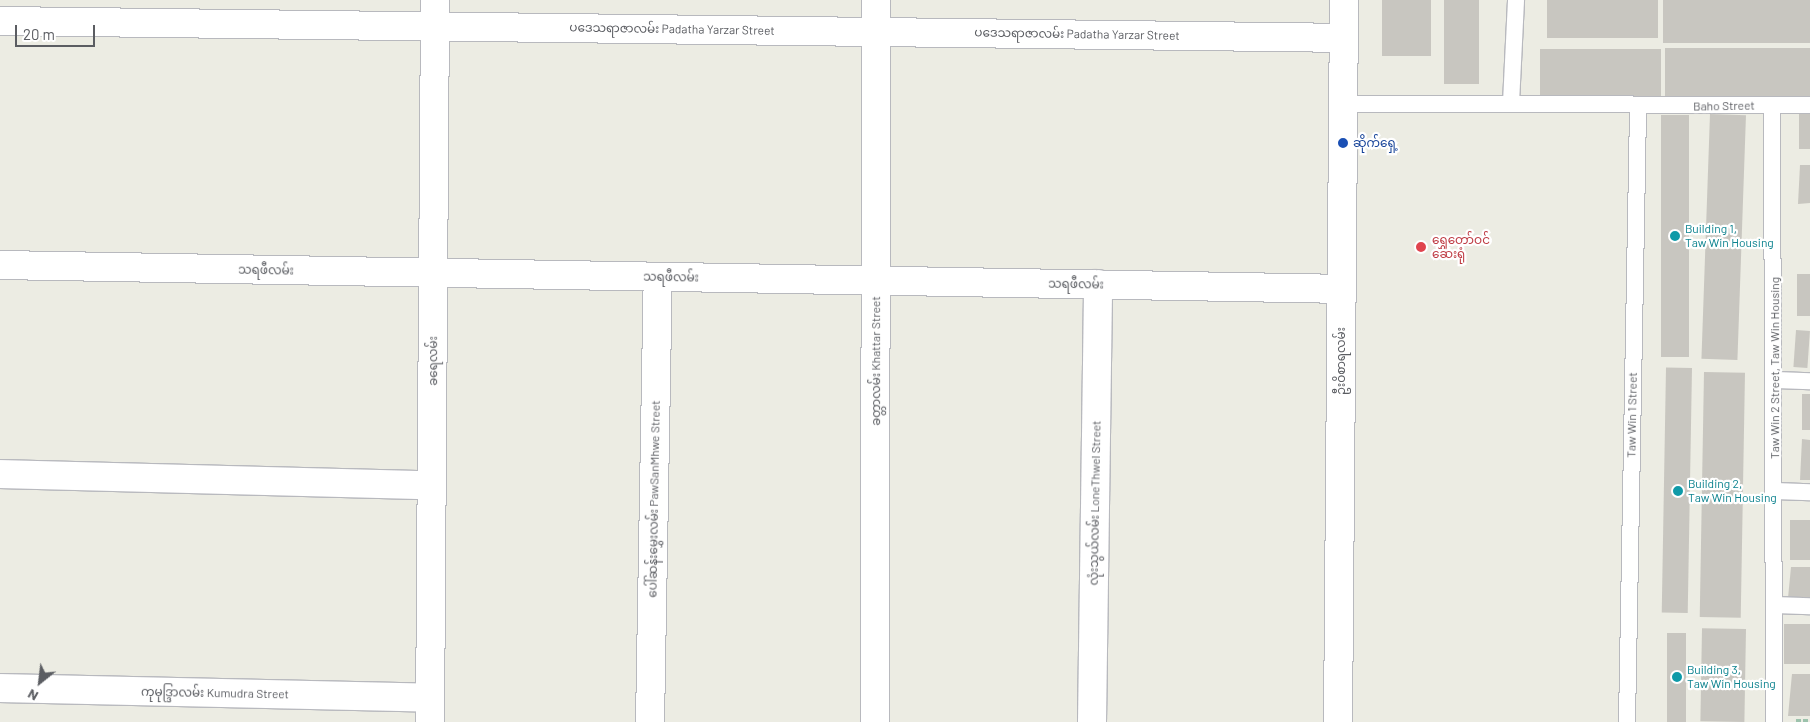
<!DOCTYPE html>
<html>
<head>
<meta charset="utf-8">
<style>
  body { margin:0 }
  #map { position:relative; width:1810px; height:722px; overflow:hidden; background:#ecece3; font-family:Barlow,"Noto Sans Myanmar",sans-serif }
  div>[style] { position:absolute }
  [style*='--x'] { left:calc(var(--x)*1px); top:calc(var(--y)*1px); width:calc(var(--w)*1px); rotate:calc(var(--a)*1deg) }
  .building>* { inset:0; background:#c8c6c0; transform-origin:0 0 }
  .path>* { height:3px; margin-top:-1.5px; transform-origin:0; background:repeating-linear-gradient(90deg,#9cc2ac 0 5px,transparent 0 7.5px) }
  .roads { filter:drop-shadow(1px 0 #b8b9be) drop-shadow(-1px 0 #b8b9be) drop-shadow(0 1px #b8b9be) drop-shadow(0 -1px #b8b9be) }
  .service>* { height:16px; margin:-8px; padding:0 8px; transform-origin:8px; border-radius:8px; background:#fff }
  .minor>* { height:28px; margin:-14px; padding:0 14px; transform-origin:14px; border-radius:14px; background:#fff }
  .secondary>* { height:28px; margin:-14px; padding:0 14px; transform-origin:14px; border-radius:14px; background:#fff }
  .dots>* { width:14px; height:14px; translate:-50% -50%; box-sizing:border-box; border:2px solid #fff; border-radius:50% }
  span { translate:-50% -50%; white-space:nowrap; text-align:center; line-height:1.15; -webkit-text-stroke:4.5px #fff; paint-order:stroke }
  .street-label { font-size:12px; color:#5b5d62 }
  .transit-label { font-size:12px; color:#164399 }
  .left { translate:0 -50%; text-align:left }
  .culture-label { font-size:12px; color:#0d838f }
  .health-label { font-size:12px; color:#be3a42 }
  .north { position:absolute; left:15px; top:657px; width:50px; height:50px; -webkit-text-stroke:4px #fff; paint-order:stroke; rotate:209deg; font-size:14px; font-weight:700; line-height:20px; text-align:center; color:#5b5d62 }
  .north::after { content:''; display:block; margin:auto; width:18px; height:22px; background:#5b5d62; clip-path:polygon(50% 0,100% 100%,50% 72%,0 100%) }
  .scale { position:absolute; left:15px; top:25px; width:80px; height:22px; box-sizing:border-box; border:2px solid #5b5d62; border-top:0; padding-left:6px; font-size:15px; line-height:18px; white-space:nowrap; color:#5b5d62; -webkit-text-stroke:4px #fff; paint-order:stroke }
</style>
</head>
<body>
<div id="map">
  <div class="building">
    <div style="left:1382px;top:0;width:49px;height:56px"></div>
    <div style="left:1444px;top:0;width:35px;height:84px"></div>
    <div style="left:1547px;top:0;width:111px;height:38px"></div>
    <div style="left:1663px;top:0;width:147px;height:43px"></div>
    <div style="left:1665px;top:48px;width:145px;height:49px"></div>
    <div style="left:1540px;top:49px;width:121px;height:47px"></div>
    <div style="left:1710px;top:114px;width:36px;height:245px;rotate:2deg"></div>
    <div style="left:1799px;top:114px;width:11px;height:35px"></div>
    <div style="left:1661px;top:115px;width:28px;height:242px"></div>
    <div style="clip-path:polygon(1800px 165px,1810px 165px,1810px 203px,1798px 204px)"></div>
    <div style="left:1797px;top:274px;width:13px;height:42px"></div>
    <div style="left:1796px;top:330px;width:14px;height:37px;rotate:4deg"></div>
    <div style="left:1692px;top:368px;width:245px;height:26px;rotate:91deg"></div>
    <div style="left:1704px;top:372px;width:41px;height:245px;rotate:1deg"></div>
    <div style="left:1802px;top:394px;width:8px;height:36px"></div>
    <div style="clip-path:polygon(1802px 439px,1810px 440px,1810px 480px,1800px 480px)"></div>
    <div style="left:1790px;top:520px;width:20px;height:40px"></div>
    <div style="clip-path:polygon(1791px 567px,1810px 567px,1810px 599px,1788px 598px)"></div>
    <div style="left:1784px;top:624px;width:26px;height:40px"></div>
    <div style="left:1746px;top:629px;width:93px;height:44px;rotate:91deg"></div>
    <div style="left:1667px;top:633px;width:19px;height:89px"></div>
    <div style="clip-path:polygon(1792px 674px,1810px 674px,1810px 716px,1788px 716px)"></div>
  </div>
  <div class="path">
    <div style="--x:1796;--y:720;--w:14;--a:0"></div>
  </div>
  <div class="roads">
    <div class="service">
      <div style="--x:1511;--y:103;--w:103;--a:-87.2"></div>
      <div style="--x:1344;--y:104;--w:466;--a:0.1"></div>
      <div style="--x:1772;--y:105;--w:617;--a:89.81"></div>
      <div style="--x:1776;--y:380;--w:34;--a:2"></div>
      <div style="--x:1775;--y:491;--w:35;--a:2"></div>
      <div style="--x:1775;--y:605;--w:35;--a:2"></div>
      <div style="--x:1627;--y:722;--w:614;--a:-88.97"></div>
    </div>
    <div class="minor">
      <div style="--x:0;--y:21;--w:1344;--a:0.72"></div>
      <div style="--x:0;--y:265;--w:1342;--a:1.02"></div>
      <div style="--x:0;--y:474;--w:432;--a:1.5"></div>
      <div style="--x:0;--y:688;--w:430;--a:1.3"></div>
      <div style="--x:430;--y:722;--w:722;--a:-89.6"></div>
      <div style="--x:650;--y:722;--w:445;--a:-89"></div>
      <div style="--x:875;--y:722;--w:722;--a:-89.92"></div>
      <div style="--x:1092;--y:722;--w:438;--a:-89.2"></div>
    </div>
    <div class="secondary">
      <div style="--x:1338;--y:722;--w:722;--a:-89.52"></div>
    </div>
  </div>
  <div class="dots">
    <div style="left:1343px;top:143px;background:#1a4fb4"></div>
    <div style="left:1675px;top:236px;background:#0f9aa8"></div>
    <div style="left:1421px;top:247px;background:#e0444e"></div>
    <div style="left:1678px;top:491px;background:#0f9aa8"></div>
    <div style="left:1677px;top:677px;background:#0f9aa8"></div>
  </div>
  <div class="street-label">
    <span style="left:672px;top:29px;rotate:1deg">ပဒေသရာဇာလမ်း Padatha Yarzar Street</span>
    <span style="left:1077px;top:34px;rotate:1deg">ပဒေသရာဇာလမ်း Padatha Yarzar Street</span>
    <span style="left:1724px;top:106px;rotate:-1deg">Baho Street</span>
    <span style="left:266px;top:270px;rotate:1deg">သရဖီလမ်း</span>
    <span style="left:671px;top:277px;rotate:1deg">သရဖီလမ်း</span>
    <span style="left:1076px;top:284px;rotate:1deg">သရဖီလမ်း</span>
    <span style="left:433px;top:361px;rotate:-90deg">ခရေလမ်း</span>
    <span style="left:876px;top:361px;rotate:-90deg">ခတ္တာလမ်း Khattar Street</span>
    <span style="left:1341px;top:361px;rotate:-90deg">ဦးဝိစာရလမ်း</span>
    <span style="left:1775px;top:368px;rotate:-90deg">Taw Win 2 Street, Taw Win Housing</span>
    <span style="left:1632px;top:415px;rotate:-89deg">Taw Win 1 Street</span>
    <span style="left:654px;top:499px;rotate:-89deg">ပေါ်ဆန်းမွှေးလမ်း PawSanMhwe Street</span>
    <span style="left:1095px;top:503px;rotate:-89deg">လုံးသွယ်လမ်း LoneThwel Street</span>
    <span style="left:215px;top:693px;rotate:1deg">ကုမုဒ္ဒြာလမ်း Kumudra Street</span>
  </div>
  <div class="transit-label">
    <span class="left" style="left:1353px;top:143px">ဆိုက်ရှေ့</span>
  </div>
  <div class="culture-label">
    <span class="left" style="left:1685px;top:236px">Building 1,<br>Taw Win Housing</span>
    <span class="left" style="left:1688px;top:491px">Building 2,<br>Taw Win Housing</span>
    <span class="left" style="left:1687px;top:677px">Building 3,<br>Taw Win Housing</span>
  </div>
  <div class="health-label">
    <span class="left" style="left:1432px;top:247px">ရွှေတော်ဝင်<br>ဆေးရုံ</span>
  </div>
  <div class="north">N</div>
  <div class="scale">20 m</div>
</div>
</body>
</html>
